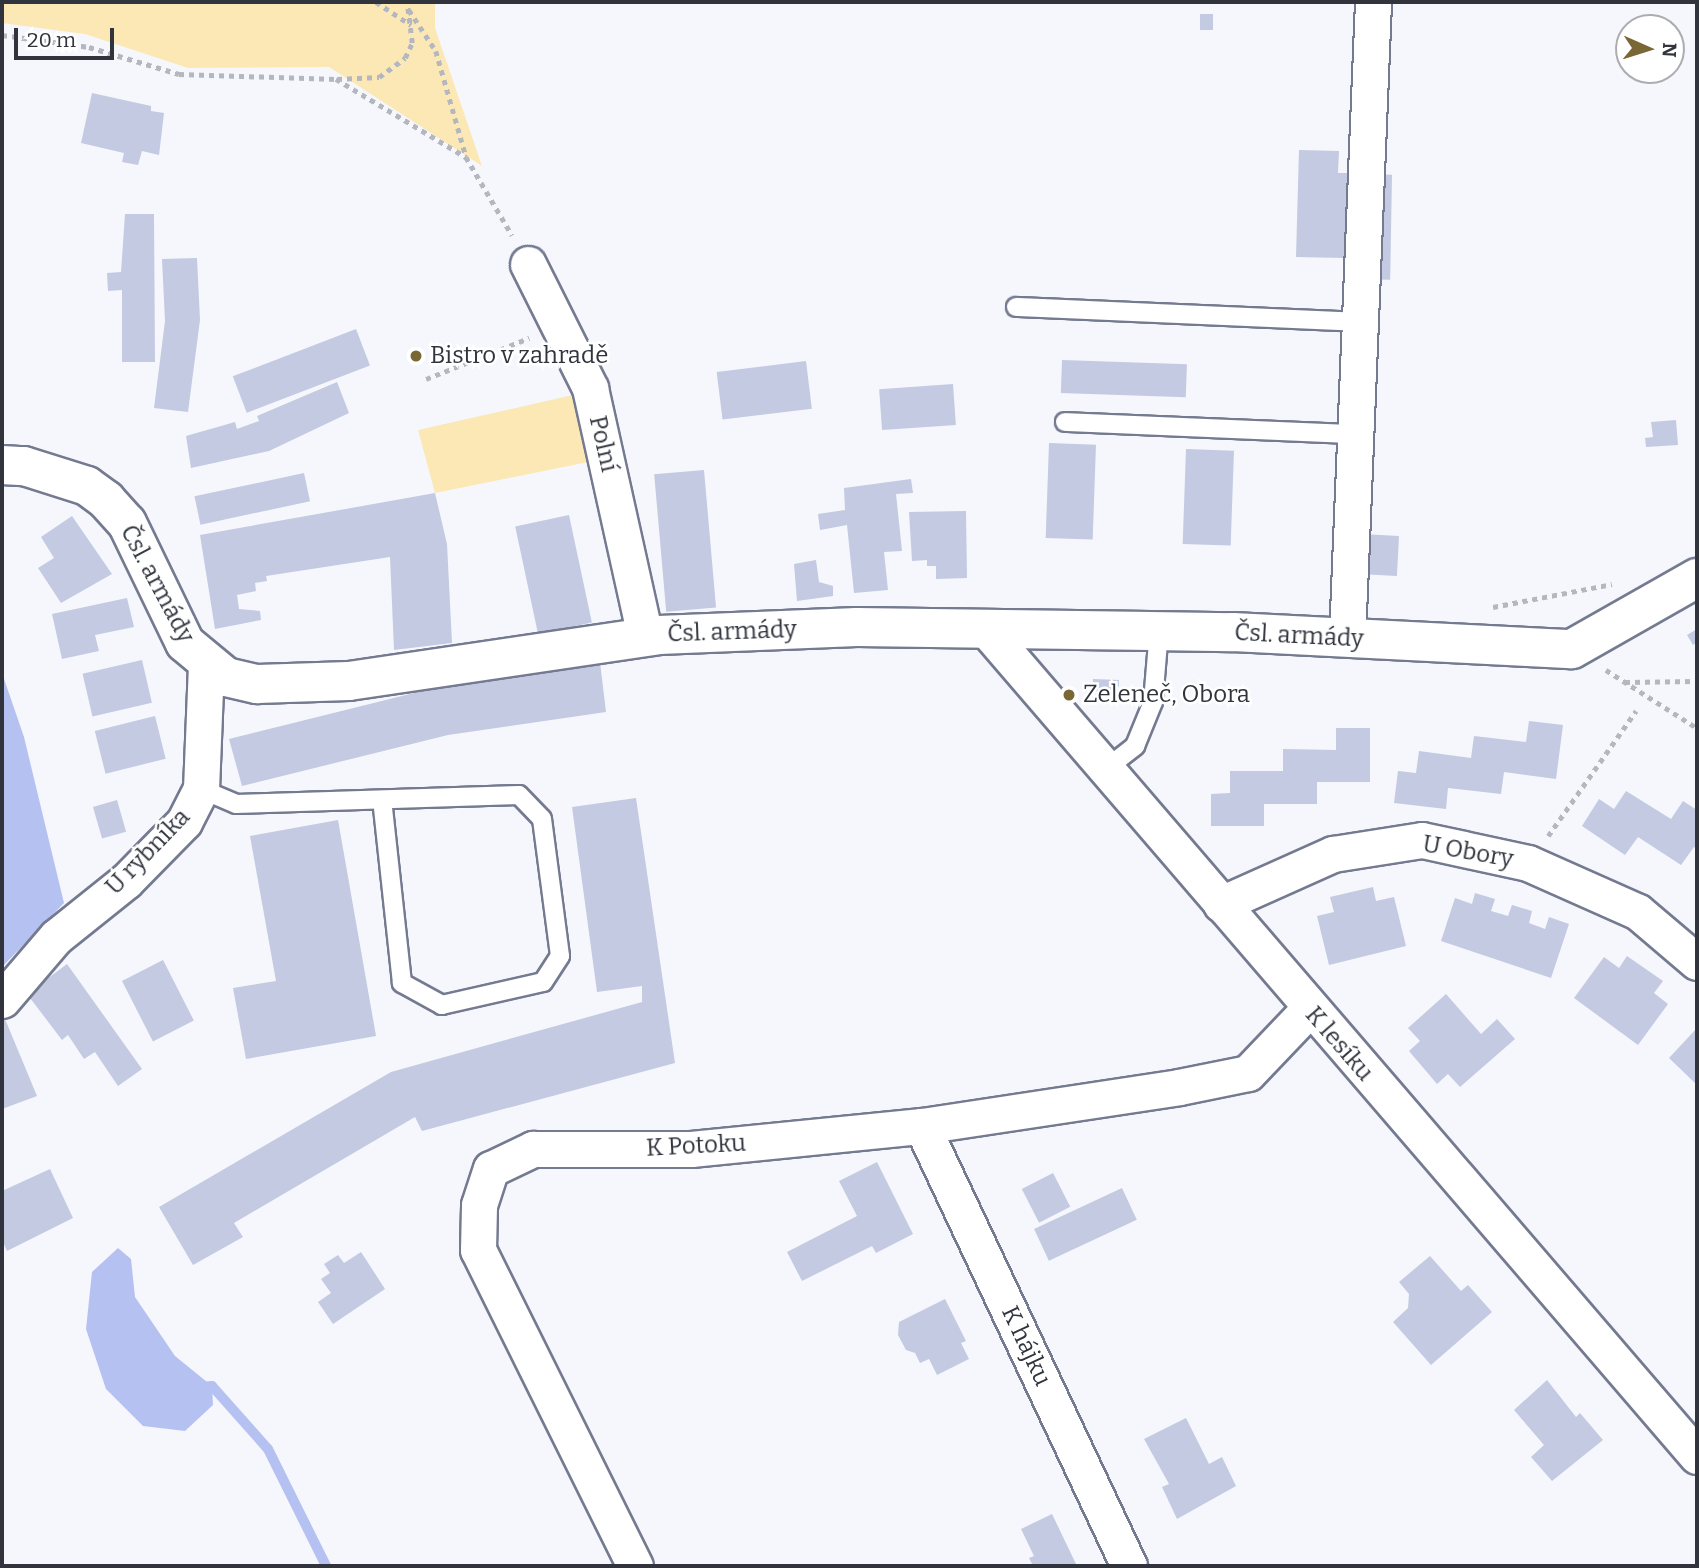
<!DOCTYPE html>
<html>
<head>
<meta charset="utf-8">
<style>
  body { margin:0 }
  #map { position:relative; width:1699px; height:1568px; overflow:hidden; background:#f5f7fc; font-family:Bitter,serif }
  div>[style] { position:absolute }
  [style*='--x'] { left:calc(var(--x)*1px); top:calc(var(--y)*1px); width:calc(var(--w)*1px); rotate:calc(var(--a)*1deg) }
  .green>* { inset:0; background:#fbe8b5 }
  .water>* { inset:0; background:#b5c2f1 }
  .stream>* { height:10px; margin:-5px; padding:0 5px; transform-origin:5px; border-radius:5px; background:#b5c2f1 }
  .building>* { inset:0; background:#c3cae2; transform-origin:0 0 }
  .path>* { height:4.5px; margin-top:-2.25px; transform-origin:0; background:repeating-linear-gradient(90deg,#b5b7be 0 5px,transparent 0 10px) }
  .roads { filter:drop-shadow(2px 0 #747a90) drop-shadow(-2px 0 #747a90) drop-shadow(0 2px #747a90) drop-shadow(0 -2px #747a90) }
  .lane>* { height:18px; margin:-9px; padding:0 9px; transform-origin:9px; border-radius:9px; background:#fff }
  .street>* { height:35px; margin:-17.5px; padding:0 17.5px; transform-origin:17.5px; border-radius:17.5px; background:#fff }
  .secondary>* { height:38px; margin:-19px; padding:0 19px; transform-origin:19px; border-radius:19px; background:#fff }
  .dots>* { width:19px; height:19px; translate:-50% -50%; box-sizing:border-box; border:4px solid #fff; border-radius:50% }
  span { translate:-50% -50%; white-space:nowrap; text-align:center; line-height:1.15; -webkit-text-stroke:5px #fff; paint-order:stroke }
  .poi-label { font-size:24px; color:#31333d }
  .left { translate:0 -50%; text-align:left }
  .street-label { font-size:24px; color:#31333d }
  .frame { position:absolute; inset:0; border:4px solid #31333d; pointer-events:none }
  .north { position:absolute; left:1615px; top:14px; width:70px; height:70px; box-sizing:border-box; background:#fff; border:2px solid #adadb1; border-radius:50%; rotate:93deg; font-size:19px; font-weight:700; line-height:28px; text-align:center; color:#31333d }
  .north::after { content:''; display:block; margin:auto; width:24px; height:32px; background:#796735; clip-path:polygon(50% 0,100% 100%,50% 72%,0 100%) }
  .scale { position:absolute; left:14px; top:28px; width:100px; height:32px; box-sizing:border-box; border:4px solid #31333d; border-top:0; padding-left:9px; font-size:21px; line-height:24px; white-space:nowrap; color:#31333d; -webkit-text-stroke:5px #fff; paint-order:stroke }
</style>
</head>
<body>
<div id="map">
  <div class="green">
    <div style="clip-path:polygon(2px 2px,435px 2px,435px 28px,482px 166px,329px 67px,188px 68px,85px 34px,2px 23px)"></div>
    <div style="clip-path:polygon(580px 386px,598px 460px,435px 493px,418px 430px,573px 395px)"></div>
  </div>
  <div class="water">
    <div style="clip-path:polygon(2px 673px,24px 737px,64px 903px,2px 967px)"></div>
    <div style="clip-path:polygon(118px 1248px,131px 1259px,135px 1297px,175px 1356px,212px 1386px,213px 1405px,185px 1431px,143px 1426px,106px 1389px,86px 1329px,92px 1272px)"></div>
  </div>
  <div class="stream">
    <div style="--x:201;--y:1387;--w:11;--a:-5"></div>
    <div style="--x:212;--y:1386;--w:84;--a:48.4"></div>
    <div style="--x:268;--y:1449;--w:131;--a:63.6"></div>
  </div>
  <div class="building">
    <div style="left:1200px;top:14px;width:13px;height:16px"></div>
    <div style="clip-path:polygon(92px 93px,151px 106px,151px 111px,164px 113px,159px 155px,142px 151px,138px 165px,122px 162px,124px 153px,81px 143px)"></div>
    <div style="clip-path:polygon(1299px 150px,1339px 151px,1338px 173px,1349px 173px,1345px 258px,1296px 257px)"></div>
    <div style="left:1353px;top:174px;width:39px;height:105px;rotate:1deg"></div>
    <div style="clip-path:polygon(125px 214px,154px 214px,155px 362px,122px 362px,122px 290px,108px 291px,107px 273px,121px 272px)"></div>
    <div style="clip-path:polygon(197px 258px,200px 320px,188px 412px,154px 408px,165px 321px,162px 259px)"></div>
    <div style="left:356px;top:329px;width:39px;height:132px;rotate:69deg"></div>
    <div style="left:1062px;top:360px;width:125px;height:33px;rotate:2deg"></div>
    <div style="left:806px;top:361px;width:48px;height:90px;rotate:83deg"></div>
    <div style="clip-path:polygon(337px 382px,349px 413px,269px 451px,191px 468px,186px 436px,235px 422px,237px 429px,259px 421px,257px 416px)"></div>
    <div style="left:953px;top:384px;width:41px;height:74px;rotate:86deg"></div>
    <div style="clip-path:polygon(1676px 420px,1678px 445px,1646px 447px,1645px 438px,1653px 437px,1651px 422px)"></div>
    <div style="left:1049px;top:443px;width:47px;height:95px;rotate:2deg"></div>
    <div style="left:1186px;top:449px;width:48px;height:95px;rotate:2deg"></div>
    <div style="left:704px;top:470px;width:138px;height:50px;rotate:85deg"></div>
    <div style="left:304px;top:473px;width:29px;height:112px;rotate:78deg"></div>
    <div style="clip-path:polygon(911px 479px,913px 493px,896px 494px,902px 551px,884px 552px,888px 590px,854px 593px,847px 525px,820px 530px,818px 514px,845px 510px,844px 488px)"></div>
    <div style="clip-path:polygon(435px 493px,447px 544px,452px 643px,394px 650px,390px 557px,266px 576px,267px 581px,255px 583px,256px 591px,237px 595px,239px 609px,260px 611px,261px 620px,215px 629px,200px 535px)"></div>
    <div style="clip-path:polygon(966px 511px,967px 578px,936px 579px,936px 566px,927px 566px,927px 560px,912px 561px,909px 512px)"></div>
    <div style="left:569px;top:515px;width:110px;height:55px;rotate:78deg"></div>
    <div style="clip-path:polygon(72px 516px,112px 574px,61px 603px,38px 568px,54px 558px,41px 537px)"></div>
    <div style="left:1399px;top:536px;width:40px;height:28px;rotate:93deg"></div>
    <div style="clip-path:polygon(816px 560px,819px 582px,833px 586px,833px 596px,797px 601px,794px 564px)"></div>
    <div style="clip-path:polygon(127px 598px,134px 627px,95px 635px,99px 651px,62px 659px,52px 614px)"></div>
    <div style="clip-path:polygon(1697px 629px,1697px 642px,1693px 645px,1687px 635px)"></div>
    <div style="left:142px;top:660px;width:44px;height:61px;rotate:77deg"></div>
    <div style="clip-path:polygon(600px 662px,606px 712px,448px 735px,242px 786px,229px 739px,442px 686px)"></div>
    <div style="left:1093px;top:679px;width:26px;height:12px;rotate:2deg"></div>
    <div style="left:155px;top:716px;width:44px;height:62px;rotate:76deg"></div>
    <div style="clip-path:polygon(1529px 721px,1563px 725px,1556px 779px,1504px 772px,1501px 794px,1448px 788px,1446px 809px,1394px 803px,1398px 771px,1416px 773px,1419px 751px,1471px 758px,1474px 736px,1526px 742px)"></div>
    <div style="clip-path:polygon(1336px 728px,1370px 728px,1370px 782px,1317px 782px,1317px 804px,1264px 804px,1264px 826px,1211px 826px,1211px 794px,1230px 793px,1230px 771px,1283px 771px,1283px 749px,1336px 750px)"></div>
    <div style="clip-path:polygon(1626px 791px,1671px 819px,1683px 801px,1697px 810px,1697px 849px,1694px 847px,1681px 865px,1638px 837px,1625px 855px,1582px 826px,1599px 799px,1614px 809px)"></div>
    <div style="clip-path:polygon(636px 798px,675px 1063px,422px 1131px,415px 1117px,234px 1223px,243px 1237px,193px 1265px,159px 1207px,391px 1072px,642px 1002px,642px 986px,597px 992px,572px 807px)"></div>
    <div style="left:117px;top:800px;width:33px;height:25px;rotate:74deg"></div>
    <div style="clip-path:polygon(338px 820px,376px 1036px,246px 1059px,233px 988px,276px 981px,250px 836px)"></div>
    <div style="clip-path:polygon(1373px 887px,1376px 901px,1394px 897px,1406px 946px,1329px 965px,1317px 916px,1334px 912px,1330px 897px)"></div>
    <div style="clip-path:polygon(1475px 893px,1495px 899px,1491px 911px,1508px 916px,1512px 905px,1532px 911px,1529px 923px,1545px 929px,1549px 917px,1569px 924px,1551px 978px,1441px 941px,1455px 898px,1472px 904px)"></div>
    <div style="clip-path:polygon(1627px 956px,1663px 981px,1654px 993px,1668px 1004px,1638px 1045px,1574px 998px,1604px 957px,1619px 968px)"></div>
    <div style="left:163px;top:960px;width:68px;height:46px;rotate:63deg"></div>
    <div style="clip-path:polygon(67px 964px,142px 1069px,118px 1086px,95px 1052px,84px 1059px,68px 1035px,62px 1040px,27px 994px)"></div>
    <div style="clip-path:polygon(1446px 994px,1481px 1034px,1497px 1019px,1515px 1039px,1460px 1087px,1448px 1074px,1437px 1084px,1409px 1051px,1420px 1041px,1408px 1028px)"></div>
    <div style="clip-path:polygon(5px 1019px,37px 1096px,2px 1109px,2px 1023px)"></div>
    <div style="clip-path:polygon(1697px 1028px,1697px 1085px,1669px 1058px)"></div>
    <div style="clip-path:polygon(877px 1162px,913px 1234px,876px 1253px,872px 1246px,802px 1281px,787px 1252px,857px 1216px,839px 1181px)"></div>
    <div style="clip-path:polygon(50px 1169px,73px 1218px,7px 1251px,2px 1240px,2px 1191px)"></div>
    <div style="left:1053px;top:1173px;width:38px;height:35px;rotate:63deg"></div>
    <div style="left:1122px;top:1188px;width:35px;height:97px;rotate:65deg"></div>
    <div style="clip-path:polygon(361px 1252px,385px 1289px,333px 1324px,318px 1302px,331px 1293px,321px 1279px,330px 1273px,324px 1264px,338px 1255px,344px 1263px)"></div>
    <div style="clip-path:polygon(1430px 1256px,1461px 1291px,1468px 1285px,1492px 1312px,1431px 1365px,1393px 1322px,1408px 1308px,1409px 1294px,1399px 1282px)"></div>
    <div style="clip-path:polygon(945px 1299px,966px 1341px,961px 1343px,969px 1359px,937px 1375px,929px 1359px,920px 1363px,915px 1353px,906px 1350px,898px 1335px,899px 1322px)"></div>
    <div style="clip-path:polygon(1547px 1380px,1576px 1417px,1580px 1413px,1603px 1440px,1552px 1481px,1531px 1457px,1544px 1445px,1514px 1410px)"></div>
    <div style="clip-path:polygon(1186px 1418px,1209px 1464px,1222px 1457px,1236px 1486px,1177px 1519px,1162px 1487px,1169px 1484px,1144px 1439px)"></div>
    <div style="clip-path:polygon(1052px 1514px,1077px 1566px,1033px 1566px,1029px 1558px,1034px 1556px,1021px 1529px)"></div>
  </div>
  <div class="path">
    <div style="--x:376;--y:2;--w:42;--a:33.3"></div>
    <div style="--x:409;--y:10;--w:49;--a:56.6"></div>
    <div style="--x:436;--y:51;--w:109;--a:74.1"></div>
    <div style="--x:2;--y:35;--w:88;--a:7.9"></div>
    <div style="--x:89;--y:47;--w:94;--a:16.7"></div>
    <div style="--x:179;--y:74;--w:157;--a:1.8"></div>
    <div style="--x:336;--y:79;--w:152;--a:31"></div>
    <div style="--x:466;--y:157;--w:91;--a:59.5"></div>
    <div style="--x:337;--y:79;--w:42;--a:-2.7"></div>
    <div style="--x:379;--y:77;--w:32;--a:-36"></div>
    <div style="--x:405;--y:58;--w:17;--a:-65"></div>
    <div style="--x:412;--y:43;--w:41;--a:-97"></div>
    <div style="--x:426;--y:379;--w:111;--a:-21.7"></div>
    <div style="--x:1493;--y:607;--w:121;--a:-10.9"></div>
    <div style="--x:1606;--y:670;--w:108;--a:32.5"></div>
    <div style="--x:1625;--y:682;--w:72;--a:-0.8"></div>
    <div style="--x:1548;--y:836;--w:153;--a:-54.9"></div>
  </div>
  <div class="roads">
    <div class="lane">
      <div style="--x:1016;--y:307;--w:343;--a:2.5"></div>
      <div style="--x:1065;--y:422;--w:288;--a:2.4"></div>
      <div style="--x:1107;--y:768;--w:36;--a:-38"></div>
      <div style="--x:1135;--y:746;--w:48;--a:-67.8"></div>
      <div style="--x:1153;--y:702;--w:71;--a:-85.2"></div>
      <div style="--x:201;--y:789;--w:38;--a:23"></div>
      <div style="--x:236;--y:804;--w:283;--a:-1.8"></div>
      <div style="--x:519;--y:795;--w:33;--a:46"></div>
      <div style="--x:542;--y:819;--w:138;--a:82.5"></div>
      <div style="--x:560;--y:956;--w:31;--a:123"></div>
      <div style="--x:543;--y:982;--w:104;--a:167.2"></div>
      <div style="--x:442;--y:1005;--w:46;--a:-151.2"></div>
      <div style="--x:402;--y:983;--w:184;--a:-96.2"></div>
    </div>
    <div class="street">
      <div style="--x:528;--y:264;--w:139;--a:63.4"></div>
      <div style="--x:590;--y:388;--w:254;--a:77.5"></div>
      <div style="--x:985;--y:628;--w:1092;--a:49.31"></div>
      <div style="--x:1347;--y:638;--w:637;--a:-87.66"></div>
      <div style="--x:1221;--y:904;--w:123;--a:-24.1"></div>
      <div style="--x:1333;--y:854;--w:90;--a:-8.9"></div>
      <div style="--x:1422;--y:840;--w:108;--a:12.2"></div>
      <div style="--x:1528;--y:863;--w:120;--a:24"></div>
      <div style="--x:1638;--y:912;--w:77;--a:40.3"></div>
      <div style="--x:2;--y:1000;--w:83;--a:-49.4"></div>
      <div style="--x:56;--y:937;--w:90;--a:-38.7"></div>
      <div style="--x:126;--y:881;--w:83;--a:-45.5"></div>
      <div style="--x:184;--y:822;--w:37;--a:-63"></div>
      <div style="--x:201;--y:789;--w:125;--a:-87.7"></div>
      <div style="--x:922;--y:1126;--w:486;--a:64.8"></div>
      <div style="--x:635;--y:1566;--w:353;--a:-116.4"></div>
      <div style="--x:478;--y:1250;--w:45;--a:-88.7"></div>
      <div style="--x:479;--y:1205;--w:38;--a:-72"></div>
      <div style="--x:491;--y:1169;--w:47;--a:-25.5"></div>
      <div style="--x:533;--y:1149;--w:158;--a:0"></div>
      <div style="--x:691;--y:1149;--w:232;--a:-5.7"></div>
      <div style="--x:922;--y:1126;--w:260;--a:-8.6"></div>
      <div style="--x:1179;--y:1087;--w:70;--a:-11.5"></div>
      <div style="--x:1248;--y:1073;--w:88;--a:-46.4"></div>
    </div>
    <div class="secondary">
      <div style="--x:2;--y:465;--w:22;--a:3"></div>
      <div style="--x:24;--y:466;--w:66;--a:17.6"></div>
      <div style="--x:87;--y:486;--w:24;--a:36"></div>
      <div style="--x:106;--y:500;--w:31;--a:48"></div>
      <div style="--x:127;--y:523;--w:133;--a:64.2"></div>
      <div style="--x:185;--y:643;--w:53;--a:39.7"></div>
      <div style="--x:226;--y:677;--w:32;--a:13"></div>
      <div style="--x:257;--y:684;--w:92;--a:-1.9"></div>
      <div style="--x:349;--y:681;--w:313;--a:-8.4"></div>
      <div style="--x:659;--y:635;--w:198;--a:-2.3"></div>
      <div style="--x:857;--y:627;--w:376;--a:0.8"></div>
      <div style="--x:1233;--y:632;--w:339;--a:2.9"></div>
      <div style="--x:1572;--y:649;--w:144;--a:-29.6"></div>
    </div>
  </div>
  <div class="dots">
    <div style="left:416px;top:356px;background:#796735"></div>
    <div style="left:1069px;top:695px;background:#796735"></div>
  </div>
  <div class="poi-label">
    <span class="left" style="left:430px;top:356px">Bistro v zahradě</span>
    <span class="left" style="left:1083px;top:695px">Zeleneč, Obora</span>
  </div>
  <div class="street-label">
    <span style="left:603px;top:444px;rotate:77deg">Polní</span>
    <span style="left:157px;top:584px;rotate:62deg">Čsl. armády</span>
    <span style="left:732px;top:632px;rotate:-2deg">Čsl. armády</span>
    <span style="left:1299px;top:636px;rotate:3deg">Čsl. armády</span>
    <span style="left:148px;top:852px;rotate:-46deg">U rybníka</span>
    <span style="left:1468px;top:852px;rotate:10deg">U Obory</span>
    <span style="left:1339px;top:1044px;rotate:49deg">K lesíku</span>
    <span style="left:696px;top:1146px;rotate:-3deg">K Potoku</span>
    <span style="left:1026px;top:1346px;rotate:65deg">K hájku</span>
  </div>
  <div class="frame"></div>
  <div class="north">N</div>
  <div class="scale">20 m</div>
</div>
</body>
</html>
